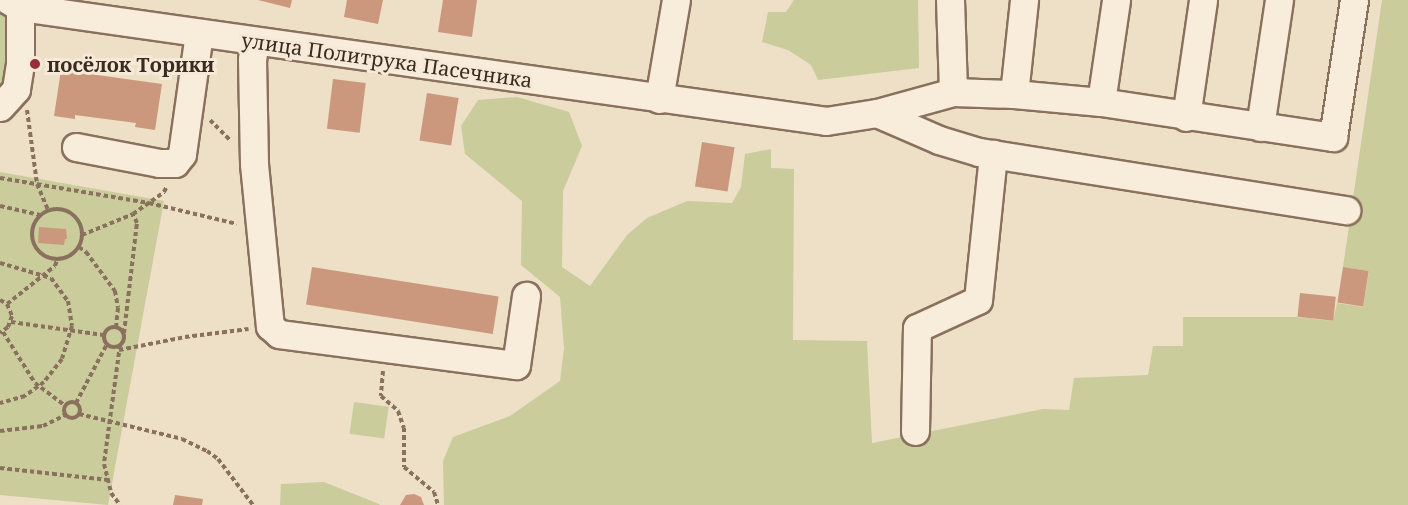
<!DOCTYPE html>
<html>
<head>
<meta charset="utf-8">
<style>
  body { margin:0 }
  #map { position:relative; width:1408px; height:505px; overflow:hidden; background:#eedfc7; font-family:"Noto Serif",serif }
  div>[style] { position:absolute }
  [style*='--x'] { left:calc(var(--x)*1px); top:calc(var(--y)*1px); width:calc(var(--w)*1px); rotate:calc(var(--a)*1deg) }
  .green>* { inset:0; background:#cacc9b; transform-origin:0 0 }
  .building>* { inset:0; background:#cb987e; transform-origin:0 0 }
  .path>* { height:4px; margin-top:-2px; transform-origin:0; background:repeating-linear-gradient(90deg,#89715d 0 4.5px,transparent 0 7.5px) }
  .path>.ring { margin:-2px; padding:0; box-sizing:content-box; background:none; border:4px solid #89715d; border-radius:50% }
  .roads { filter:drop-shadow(2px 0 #89715d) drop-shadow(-2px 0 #89715d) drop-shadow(0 2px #89715d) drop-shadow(0 -2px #89715d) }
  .minor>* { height:27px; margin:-13.5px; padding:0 13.5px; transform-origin:13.5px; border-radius:13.5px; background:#f8edda }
  .dots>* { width:16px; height:16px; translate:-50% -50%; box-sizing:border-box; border:3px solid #f5ead7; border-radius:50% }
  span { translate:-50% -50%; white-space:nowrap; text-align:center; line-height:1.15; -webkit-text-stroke:6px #f5ead7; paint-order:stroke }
  .street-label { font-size:20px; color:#3a2a20 }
  .poi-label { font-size:20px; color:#3a2a20; font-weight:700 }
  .left { translate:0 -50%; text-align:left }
</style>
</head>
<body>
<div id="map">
  <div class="green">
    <div style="clip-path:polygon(794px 0,918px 0,919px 68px,818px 80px,811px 65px,788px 50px,762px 42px,768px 12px,786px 12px)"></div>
    <div style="clip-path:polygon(1382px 0,1408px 0,1408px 505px,444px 505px,443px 461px,453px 437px,510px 416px,560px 381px,564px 349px,560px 297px,521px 265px,522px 201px,465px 154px,461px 126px,478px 100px,517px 97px,569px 112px,582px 146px,563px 191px,562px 267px,590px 286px,627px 235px,647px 218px,687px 201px,732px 203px,741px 187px,745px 154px,771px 149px,771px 168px,794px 169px,793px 340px,867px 341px,872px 443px,1043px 409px,1069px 410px,1074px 378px,1148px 375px,1153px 346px,1183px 346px,1183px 317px,1297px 317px,1333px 321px,1337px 303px,1363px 307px,1369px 271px,1343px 267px)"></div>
    <div style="clip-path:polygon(0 10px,11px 20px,15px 38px,0 98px)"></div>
    <div style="clip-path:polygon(0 172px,164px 201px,108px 505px,0 495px)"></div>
    <div style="left:354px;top:402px;width:35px;height:32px;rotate:8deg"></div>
    <div style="clip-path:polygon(324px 482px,379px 504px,380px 505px,280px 505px,281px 484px)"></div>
  </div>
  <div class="building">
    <div style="clip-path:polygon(258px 0,292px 0,290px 8px)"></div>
    <div style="clip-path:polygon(347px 0,383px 0,378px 24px,344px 17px)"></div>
    <div style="clip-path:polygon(443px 0,477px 0,472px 37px,438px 32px)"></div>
    <div style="clip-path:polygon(61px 70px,162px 84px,155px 130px,135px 127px,136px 123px,75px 115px,75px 119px,54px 116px)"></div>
    <div style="left:333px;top:79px;width:33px;height:50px;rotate:7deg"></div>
    <div style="left:427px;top:93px;width:32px;height:48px;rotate:9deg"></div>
    <div style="left:702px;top:142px;width:33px;height:45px;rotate:9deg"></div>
    <div style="clip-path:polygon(39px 227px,66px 229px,67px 239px,65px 239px,64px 245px,38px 243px)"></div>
    <div style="left:312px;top:267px;width:189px;height:38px;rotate:9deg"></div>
    <div style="left:1343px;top:267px;width:26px;height:36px;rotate:9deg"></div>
    <div style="left:1300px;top:293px;width:36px;height:24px;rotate:6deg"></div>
    <div style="clip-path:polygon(414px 494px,421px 497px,424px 505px,400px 505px,406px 495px)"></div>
    <div style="clip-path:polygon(175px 495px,203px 499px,202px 505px,173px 505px)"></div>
  </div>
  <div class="path">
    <div style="--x:27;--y:110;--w:75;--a:82.3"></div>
    <div style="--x:37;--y:184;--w:28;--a:67"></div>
    <div style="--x:210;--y:120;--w:28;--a:45"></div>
    <div style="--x:0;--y:178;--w:151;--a:9.5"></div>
    <div style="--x:149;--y:203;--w:90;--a:13.4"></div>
    <div style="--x:0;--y:206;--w:41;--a:12.7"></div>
    <div class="ring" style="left:32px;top:209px;width:46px;height:46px"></div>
    <div style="--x:82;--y:235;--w:55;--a:-22.4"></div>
    <div style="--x:133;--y:214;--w:38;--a:-35"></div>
    <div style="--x:164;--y:192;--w:7;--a:-63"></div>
    <div style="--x:79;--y:247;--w:9;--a:36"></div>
    <div style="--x:86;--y:252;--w:49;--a:53.4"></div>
    <div style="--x:115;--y:291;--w:17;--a:80"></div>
    <div style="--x:118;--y:308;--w:18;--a:96"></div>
    <div style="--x:0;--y:263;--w:53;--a:16.4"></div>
    <div style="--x:51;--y:278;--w:29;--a:54"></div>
    <div style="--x:68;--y:301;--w:25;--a:81"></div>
    <div style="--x:72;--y:326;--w:34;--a:107"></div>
    <div style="--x:62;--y:359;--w:29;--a:128"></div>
    <div style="--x:44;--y:382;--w:24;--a:144"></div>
    <div style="--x:25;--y:396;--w:26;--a:164"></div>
    <div style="--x:0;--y:300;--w:8;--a:30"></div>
    <div style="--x:7;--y:304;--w:13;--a:67"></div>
    <div style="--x:12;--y:316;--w:12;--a:110"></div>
    <div style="--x:8;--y:327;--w:10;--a:143"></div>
    <div style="--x:7;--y:304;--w:61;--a:-38.4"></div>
    <div style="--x:55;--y:266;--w:6;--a:-72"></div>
    <div style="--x:11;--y:322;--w:93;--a:8"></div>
    <div class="ring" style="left:104px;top:327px;width:16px;height:16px"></div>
    <div style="--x:3;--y:332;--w:60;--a:57.9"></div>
    <div style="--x:35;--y:383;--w:38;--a:37"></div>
    <div style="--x:124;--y:333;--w:111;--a:-83.3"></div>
    <div style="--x:137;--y:223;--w:10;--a:-114"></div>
    <div style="--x:120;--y:345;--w:120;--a:97.7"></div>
    <div style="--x:104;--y:464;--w:30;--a:76"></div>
    <div style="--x:111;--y:493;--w:15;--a:53"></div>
    <div style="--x:119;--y:350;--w:67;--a:-11.1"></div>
    <div style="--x:185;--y:337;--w:64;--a:-7.2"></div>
    <div style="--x:383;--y:371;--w:25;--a:95"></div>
    <div style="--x:381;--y:396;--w:23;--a:41"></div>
    <div style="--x:398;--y:411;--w:18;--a:71"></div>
    <div style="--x:404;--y:428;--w:39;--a:90"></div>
    <div style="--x:404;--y:467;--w:39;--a:40"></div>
    <div style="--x:434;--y:492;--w:14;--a:73"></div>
    <div class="ring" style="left:64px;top:402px;width:12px;height:12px"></div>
    <div style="--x:76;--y:403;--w:67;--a:-62.3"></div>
    <div style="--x:79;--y:414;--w:106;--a:13.6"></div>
    <div style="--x:182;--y:439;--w:28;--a:26"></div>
    <div style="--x:207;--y:451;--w:14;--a:36"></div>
    <div style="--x:218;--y:459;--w:58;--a:52.7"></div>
    <div style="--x:0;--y:431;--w:43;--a:-6.6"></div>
    <div style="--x:43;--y:426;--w:25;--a:-26"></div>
    <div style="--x:0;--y:468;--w:109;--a:6.3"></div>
  </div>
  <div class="roads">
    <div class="minor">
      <div style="--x:8;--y:0;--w:14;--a:30"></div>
      <div style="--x:20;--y:7;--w:814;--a:8.05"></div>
      <div style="--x:826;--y:121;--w:52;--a:-8.9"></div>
      <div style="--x:877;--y:113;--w:79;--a:-15.4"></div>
      <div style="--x:953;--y:92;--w:61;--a:1.9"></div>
      <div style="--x:1014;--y:94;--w:95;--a:-83.9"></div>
      <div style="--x:950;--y:0;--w:92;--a:88.1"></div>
      <div style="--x:255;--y:41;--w:18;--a:99"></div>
      <div style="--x:252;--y:59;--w:105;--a:88.9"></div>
      <div style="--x:254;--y:164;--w:163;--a:84.4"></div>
      <div style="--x:270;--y:326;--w:12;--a:42"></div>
      <div style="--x:279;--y:334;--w:239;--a:7.5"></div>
      <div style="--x:516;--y:365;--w:70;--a:-81.8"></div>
      <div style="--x:1014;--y:94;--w:87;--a:5.3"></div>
      <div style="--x:1101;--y:102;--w:235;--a:8.6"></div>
      <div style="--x:1333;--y:137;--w:139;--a:-81.3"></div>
      <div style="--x:659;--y:99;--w:100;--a:-80.3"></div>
      <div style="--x:1101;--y:102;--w:103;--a:-81.6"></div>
      <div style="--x:0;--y:107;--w:24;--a:-48"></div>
      <div style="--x:16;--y:89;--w:25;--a:-81"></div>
      <div style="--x:20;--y:64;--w:57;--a:-90"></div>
      <div style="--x:877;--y:113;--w:68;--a:23.5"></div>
      <div style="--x:939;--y:140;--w:42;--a:16.7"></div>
      <div style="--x:979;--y:152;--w:372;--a:9"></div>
      <div style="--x:1186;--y:117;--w:118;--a:-81.7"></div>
      <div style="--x:1260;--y:127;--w:128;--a:-81.5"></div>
      <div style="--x:76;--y:147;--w:85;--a:10.9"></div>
      <div style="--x:159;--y:163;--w:16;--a:0"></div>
      <div style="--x:175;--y:163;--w:11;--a:-52"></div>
      <div style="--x:182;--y:154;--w:122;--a:-82"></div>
      <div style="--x:915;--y:431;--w:103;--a:-88.9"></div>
      <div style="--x:917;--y:328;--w:67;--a:-24.7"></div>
      <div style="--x:978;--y:300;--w:147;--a:-84.1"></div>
    </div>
  </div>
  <div class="dots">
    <div style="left:35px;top:64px;background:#972e36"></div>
  </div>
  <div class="street-label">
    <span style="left:387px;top:60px;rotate:8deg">улица Политрука Пасечника</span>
  </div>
  <div class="poi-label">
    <span class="left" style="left:47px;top:64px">посёлок Торики</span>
  </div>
</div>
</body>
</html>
